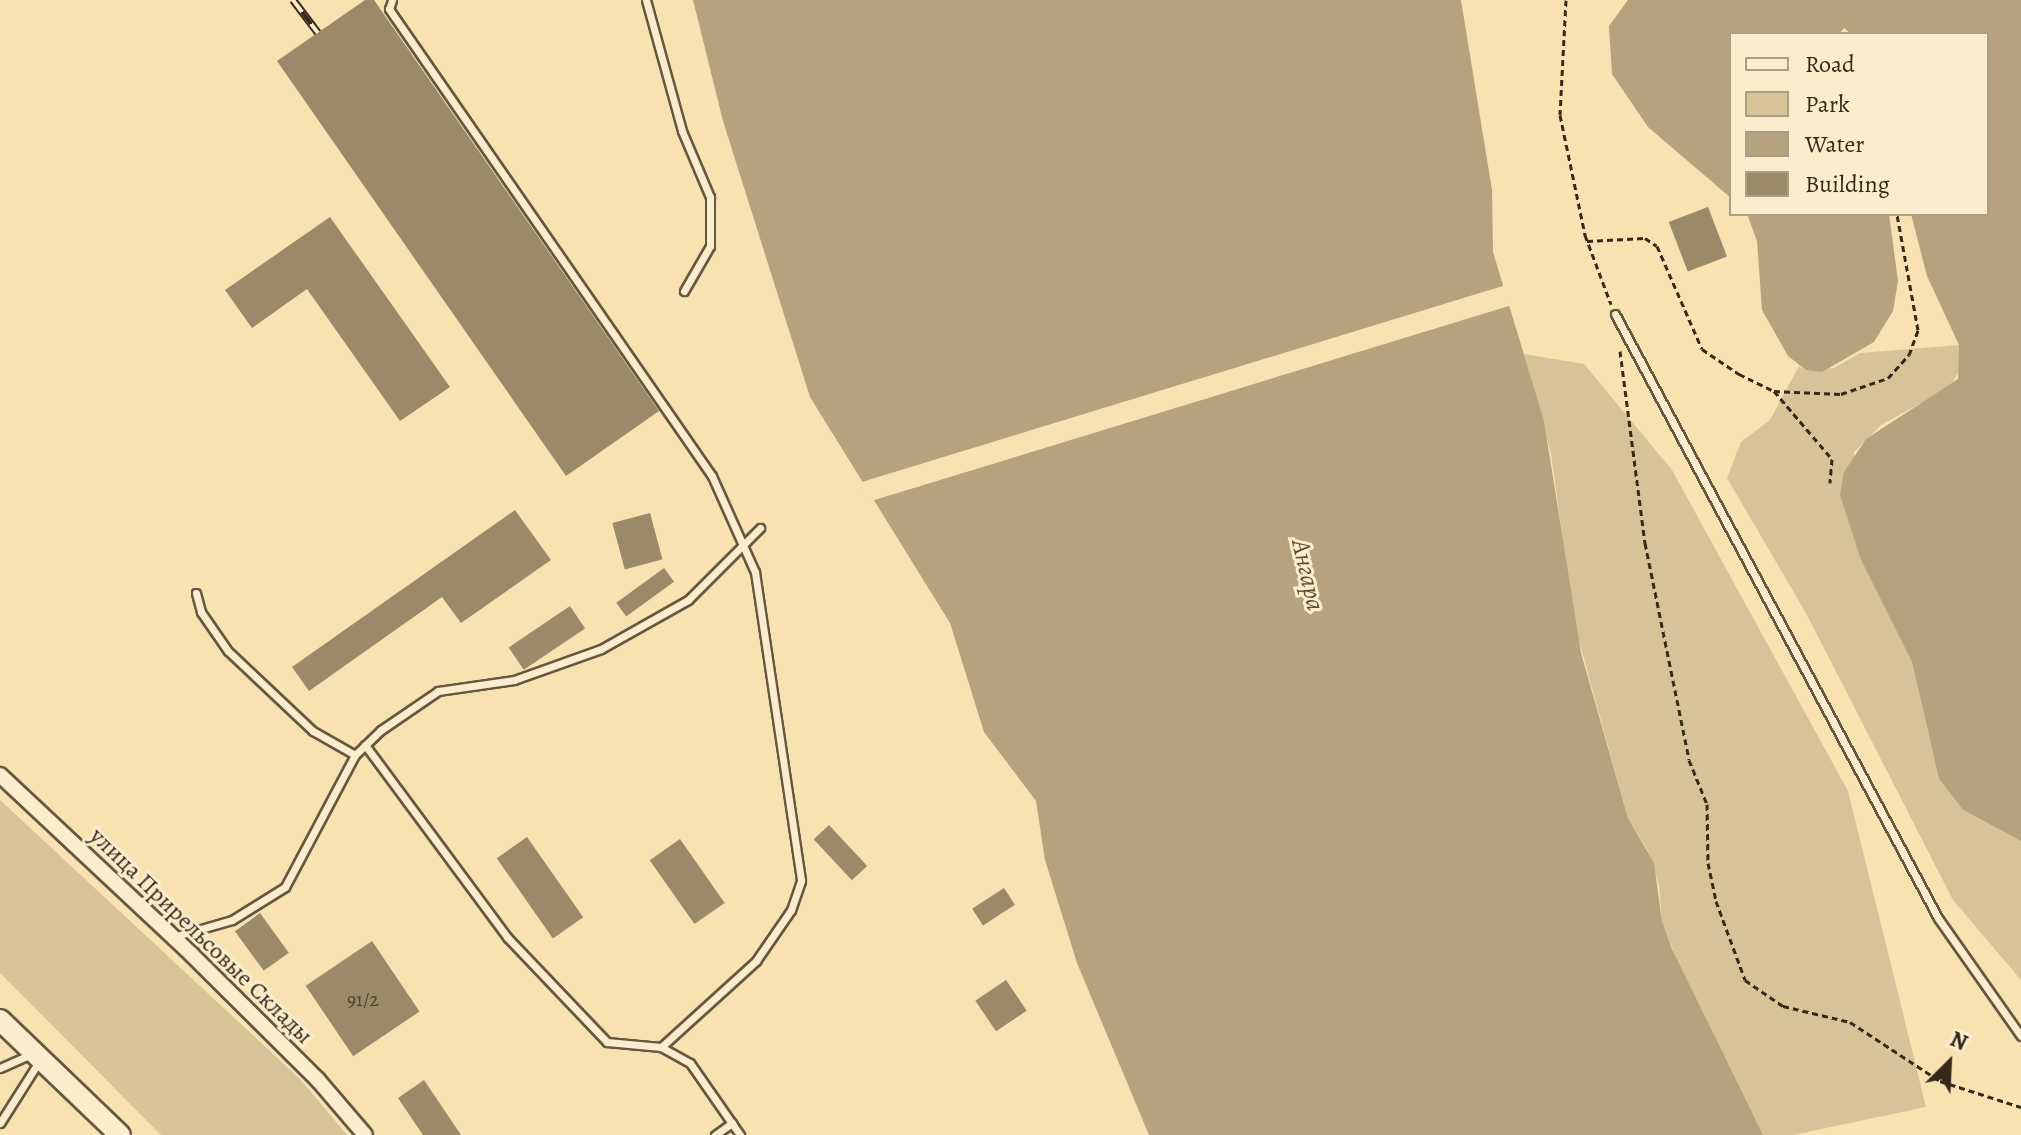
<!DOCTYPE html>
<html>
<head>
<meta charset="utf-8">
<style>
  body { margin:0 }
  #map { position:relative; width:2021px; height:1135px; overflow:hidden; background:#f8e2b1; font-family:Alegreya,serif }
  div>[style] { position:absolute }
  [style*='--x'] { left:calc(var(--x)*1px); top:calc(var(--y)*1px); width:calc(var(--w)*1px); rotate:calc(var(--a)*1deg) }
  .green>* { inset:0; background:#d7c397 }
  .water>* { inset:0; background:#b6a37e }
  .pier>* { inset:0; background:#f8e2b1; transform-origin:0 0 }
  .building>* { inset:0; background:#9b8969; transform-origin:0 0 }
  .path>* { height:3px; margin-top:-1.5px; transform-origin:0; background:repeating-linear-gradient(90deg,#36291a 0 6px,transparent 0 10px) }
  .roads { filter:drop-shadow(2px 0 #665740) drop-shadow(-2px 0 #665740) drop-shadow(0 2px #665740) drop-shadow(0 -2px #665740) }
  .lane>* { height:7px; margin:-3.5px; padding:0 3.5px; transform-origin:3.5px; border-radius:3.5px; background:#faeccc }
  .street>* { height:14px; margin:-7px; padding:0 7px; transform-origin:7px; border-radius:7px; background:#faeccc }
  .secondary>* { height:20px; margin:-10px; padding:0 10px; transform-origin:10px; border-radius:10px; background:#faeccc }
  .rail>* { height:8px; margin-top:-4px; transform-origin:0; background:repeating-linear-gradient(90deg,#faeccc 0 15px,#36291a 0 30px); box-sizing:border-box; border-block:2px solid #36291a }
  span { translate:-50% -50%; white-space:nowrap; text-align:center; line-height:1.15; -webkit-text-stroke:6px #faeccc; paint-order:stroke }
  .number-label { font-size:20px; color:#4f412e }
  .number-label span { -webkit-text-stroke-width:0 }
  .street-label { font-size:24px; color:#36291a }
  .water-label { font-size:26px; color:#5c4e38; font-style:italic }
  .legend { position:absolute; left:1729px; top:32px; width:260px; height:184px; box-sizing:border-box; background:#faeccc; border:2px solid #ac9e85; margin:0; padding:10px 14px; list-style:none; font-size:24px; color:#36291a }
  .legend li { display:flex; align-items:center; gap:16px; height:40px }
  .legend b { width:40px; border:2px solid #ac9e85 }
  .north { position:absolute; left:1909px; top:1023px; width:80px; height:80px; -webkit-text-stroke:6px #faeccc; paint-order:stroke; rotate:24deg; font-size:22px; font-weight:700; line-height:32px; text-align:center; color:#36291a }
  .north::after { content:''; display:block; margin:auto; width:28px; height:36px; background:#36291a; clip-path:polygon(50% 0,100% 100%,50% 72%,0 100%) }
</style>
</head>
<body>
<div id="map">
  <div class="green">
    <div style="clip-path:polygon(1959px 345px,1960px 369px,1950px 387px,1881px 425px,1854px 452px,1861px 560px,1912px 662px,1939px 779px,1963px 810px,2021px 841px,2021px 980px,1953px 900px,1807px 615px,1727px 478px,1741px 442px,1770px 420px,1799px 366px,1806px 370px,1834px 368px,1860px 353px)"></div>
    <div style="clip-path:polygon(1524px 354px,1584px 364px,1672px 470px,1848px 791px,1926px 1107px,1793px 1135px,1763px 1135px,1688px 990px,1662px 921px,1659px 885px,1648px 851px,1628px 818px,1574px 623px,1551px 453px)"></div>
    <div style="clip-path:polygon(0 800px,300px 1079px,347px 1135px,161px 1135px,0 973px)"></div>
  </div>
  <div class="water">
    <div style="clip-path:polygon(693px 0,1461px 0,1492px 190px,1493px 252px,1544px 421px,1581px 653px,1628px 818px,1654px 863px,1662px 921px,1672px 949px,1763px 1135px,1149px 1135px,1077px 963px,1045px 860px,1036px 801px,984px 732px,950px 623px,810px 397px,723px 121px)"></div>
    <div style="clip-path:polygon(1628px 0,2021px 0,2021px 841px,1963px 810px,1939px 779px,1912px 662px,1861px 560px,1840px 495px,1844px 472px,1866px 439px,1958px 379px,1959px 345px,1927px 276px,1911px 214px,1987px 214px,1987px 34px,1851px 34px,1844px 28px,1839px 34px,1731px 34px,1731px 198px,1648px 127px,1612px 74px,1609px 26px)"></div>
    <div style="clip-path:polygon(1747px 214px,1889px 214px,1898px 281px,1893px 311px,1874px 342px,1822px 372px,1806px 370px,1788px 356px,1762px 310px,1757px 241px)"></div>
  </div>
  <div class="pier">
    <div style="left:1506px;top:285px;width:21px;height:678px;rotate:73deg"></div>
  </div>
  <div class="building">
    <div style="clip-path:polygon(365px 0,374px 0,659px 411px,566px 476px,277px 61px)"></div>
    <div style="left:1708px;top:207px;width:53px;height:42px;rotate:69deg"></div>
    <div style="clip-path:polygon(330px 217px,450px 387px,400px 421px,307px 289px,252px 328px,225px 290px)"></div>
    <div style="clip-path:polygon(515px 510px,551px 560px,461px 623px,442px 597px,309px 691px,292px 667px)"></div>
    <div style="left:650px;top:513px;width:48px;height:39px;rotate:75deg"></div>
    <div style="left:664px;top:568px;width:17px;height:59px;rotate:54deg"></div>
    <div style="left:570px;top:606px;width:27px;height:74px;rotate:56deg"></div>
    <div style="left:829px;top:825px;width:56px;height:21px;rotate:47deg"></div>
    <div style="left:527px;top:837px;width:98px;height:37px;rotate:55deg"></div>
    <div style="left:680px;top:839px;width:78px;height:37px;rotate:55deg"></div>
    <div style="left:1004px;top:888px;width:20px;height:38px;rotate:57deg"></div>
    <div style="left:260px;top:913px;width:49px;height:31px;rotate:54deg"></div>
    <div style="left:372px;top:941px;width:85px;height:80px;rotate:56deg"></div>
    <div style="left:1006px;top:980px;width:37px;height:37px;rotate:56deg"></div>
    <div style="clip-path:polygon(424px 1080px,461px 1135px,423px 1135px,398px 1098px)"></div>
  </div>
  <div class="path">
    <div style="--x:1566;--y:0;--w:115;--a:93"></div>
    <div style="--x:1560;--y:115;--w:123;--a:78.2"></div>
    <div style="--x:1585;--y:235;--w:74;--a:69.4"></div>
    <div style="--x:1587;--y:241;--w:58;--a:-3"></div>
    <div style="--x:1645;--y:238;--w:14;--a:34"></div>
    <div style="--x:1657;--y:246;--w:112;--a:66.4"></div>
    <div style="--x:1702;--y:349;--w:45;--a:34"></div>
    <div style="--x:1739;--y:374;--w:39;--a:26"></div>
    <div style="--x:1774;--y:391;--w:67;--a:2.6"></div>
    <div style="--x:1841;--y:394;--w:50;--a:-18.8"></div>
    <div style="--x:1888;--y:378;--w:31;--a:-48"></div>
    <div style="--x:1909;--y:355;--w:27;--a:-70"></div>
    <div style="--x:1918;--y:330;--w:118;--a:-100.3"></div>
    <div style="--x:1620;--y:351;--w:194;--a:82.6"></div>
    <div style="--x:1645;--y:543;--w:221;--a:78.5"></div>
    <div style="--x:1689;--y:760;--w:48;--a:67.8"></div>
    <div style="--x:1707;--y:804;--w:59;--a:89"></div>
    <div style="--x:1708;--y:863;--w:39;--a:78"></div>
    <div style="--x:1716;--y:901;--w:84;--a:69.8"></div>
    <div style="--x:1745;--y:980;--w:46;--a:34.4"></div>
    <div style="--x:1783;--y:1006;--w:69;--a:13.4"></div>
    <div style="--x:1850;--y:1022;--w:108;--a:33.2"></div>
    <div style="--x:1940;--y:1081;--w:85;--a:17.8"></div>
    <div style="--x:1774;--y:391;--w:89;--a:49.5"></div>
    <div style="--x:1832;--y:459;--w:24;--a:95"></div>
  </div>
  <div class="roads">
    <div class="lane">
      <div style="--x:392;--y:0;--w:9;--a:108"></div>
      <div style="--x:389;--y:9;--w:568;--a:55.33"></div>
      <div style="--x:712;--y:476;--w:105;--a:65.9"></div>
      <div style="--x:755;--y:572;--w:312;--a:81.5"></div>
      <div style="--x:801;--y:881;--w:31;--a:109"></div>
      <div style="--x:791;--y:910;--w:62;--a:124.5"></div>
      <div style="--x:756;--y:961;--w:128;--a:137.8"></div>
      <div style="--x:646;--y:0;--w:136;--a:74.6"></div>
      <div style="--x:682;--y:131;--w:72;--a:67"></div>
      <div style="--x:710;--y:197;--w:49;--a:90"></div>
      <div style="--x:710;--y:246;--w:52;--a:120"></div>
      <div style="--x:1615;--y:314;--w:685;--a:61.86"></div>
      <div style="--x:1938;--y:918;--w:144;--a:54.9"></div>
      <div style="--x:196;--y:593;--w:20;--a:75"></div>
      <div style="--x:201;--y:612;--w:47;--a:55.3"></div>
      <div style="--x:228;--y:651;--w:117;--a:43.3"></div>
      <div style="--x:313;--y:731;--w:48;--a:29.7"></div>
      <div style="--x:365;--y:745;--w:239;--a:53.5"></div>
      <div style="--x:507;--y:937;--w:145;--a:46.4"></div>
      <div style="--x:607;--y:1042;--w:54;--a:5.3"></div>
      <div style="--x:661;--y:1047;--w:33;--a:29"></div>
      <div style="--x:690;--y:1063;--w:88;--a:55.2"></div>
      <div style="--x:173;--y:937;--w:61;--a:-16.1"></div>
      <div style="--x:232;--y:920;--w:62;--a:-31.9"></div>
      <div style="--x:285;--y:887;--w:149;--a:-62.1"></div>
      <div style="--x:355;--y:755;--w:36;--a:-44"></div>
      <div style="--x:381;--y:730;--w:69;--a:-34.4"></div>
      <div style="--x:438;--y:691;--w:77;--a:-8.2"></div>
      <div style="--x:514;--y:680;--w:92;--a:-19.6"></div>
      <div style="--x:601;--y:649;--w:100;--a:-29.4"></div>
      <div style="--x:688;--y:600;--w:102;--a:-45"></div>
      <div style="--x:0;--y:1068;--w:34;--a:-24"></div>
      <div style="--x:0;--y:1123;--w:75;--a:-57.6"></div>
      <div style="--x:715;--y:1135;--w:21;--a:-35"></div>
    </div>
    <div class="street">
      <div style="--x:0;--y:775;--w:262;--a:43.1"></div>
      <div style="--x:191;--y:954;--w:179;--a:44.8"></div>
      <div style="--x:318;--y:1080;--w:72;--a:49.5"></div>
    </div>
    <div class="secondary">
      <div style="--x:0;--y:1020;--w:166;--a:43.8"></div>
    </div>
  </div>
  <div class="rail">
    <div style="--x:293;--y:0;--w:41;--a:52.9"></div>
  </div>
  <div class="number-label">
    <span style="left:363px;top:999px">91/2</span>
  </div>
  <div class="street-label">
    <span style="left:201px;top:936px;rotate:44deg">улица Прирельсовые Склады</span>
  </div>
  <div class="water-label">
    <span style="left:1308px;top:575px;rotate:77deg">Ангара</span>
  </div>
  <ul class="legend">
  <li><b style="height:10px;background:#faeccc"></b>Road</li>
  <li><b style="height:22px;background:#d7c397"></b>Park</li>
  <li><b style="height:22px;background:#b6a37e"></b>Water</li>
  <li><b style="height:22px;background:#9b8969"></b>Building</li>
  </ul>
  <div class="north">N</div>
</div>
</body>
</html>
